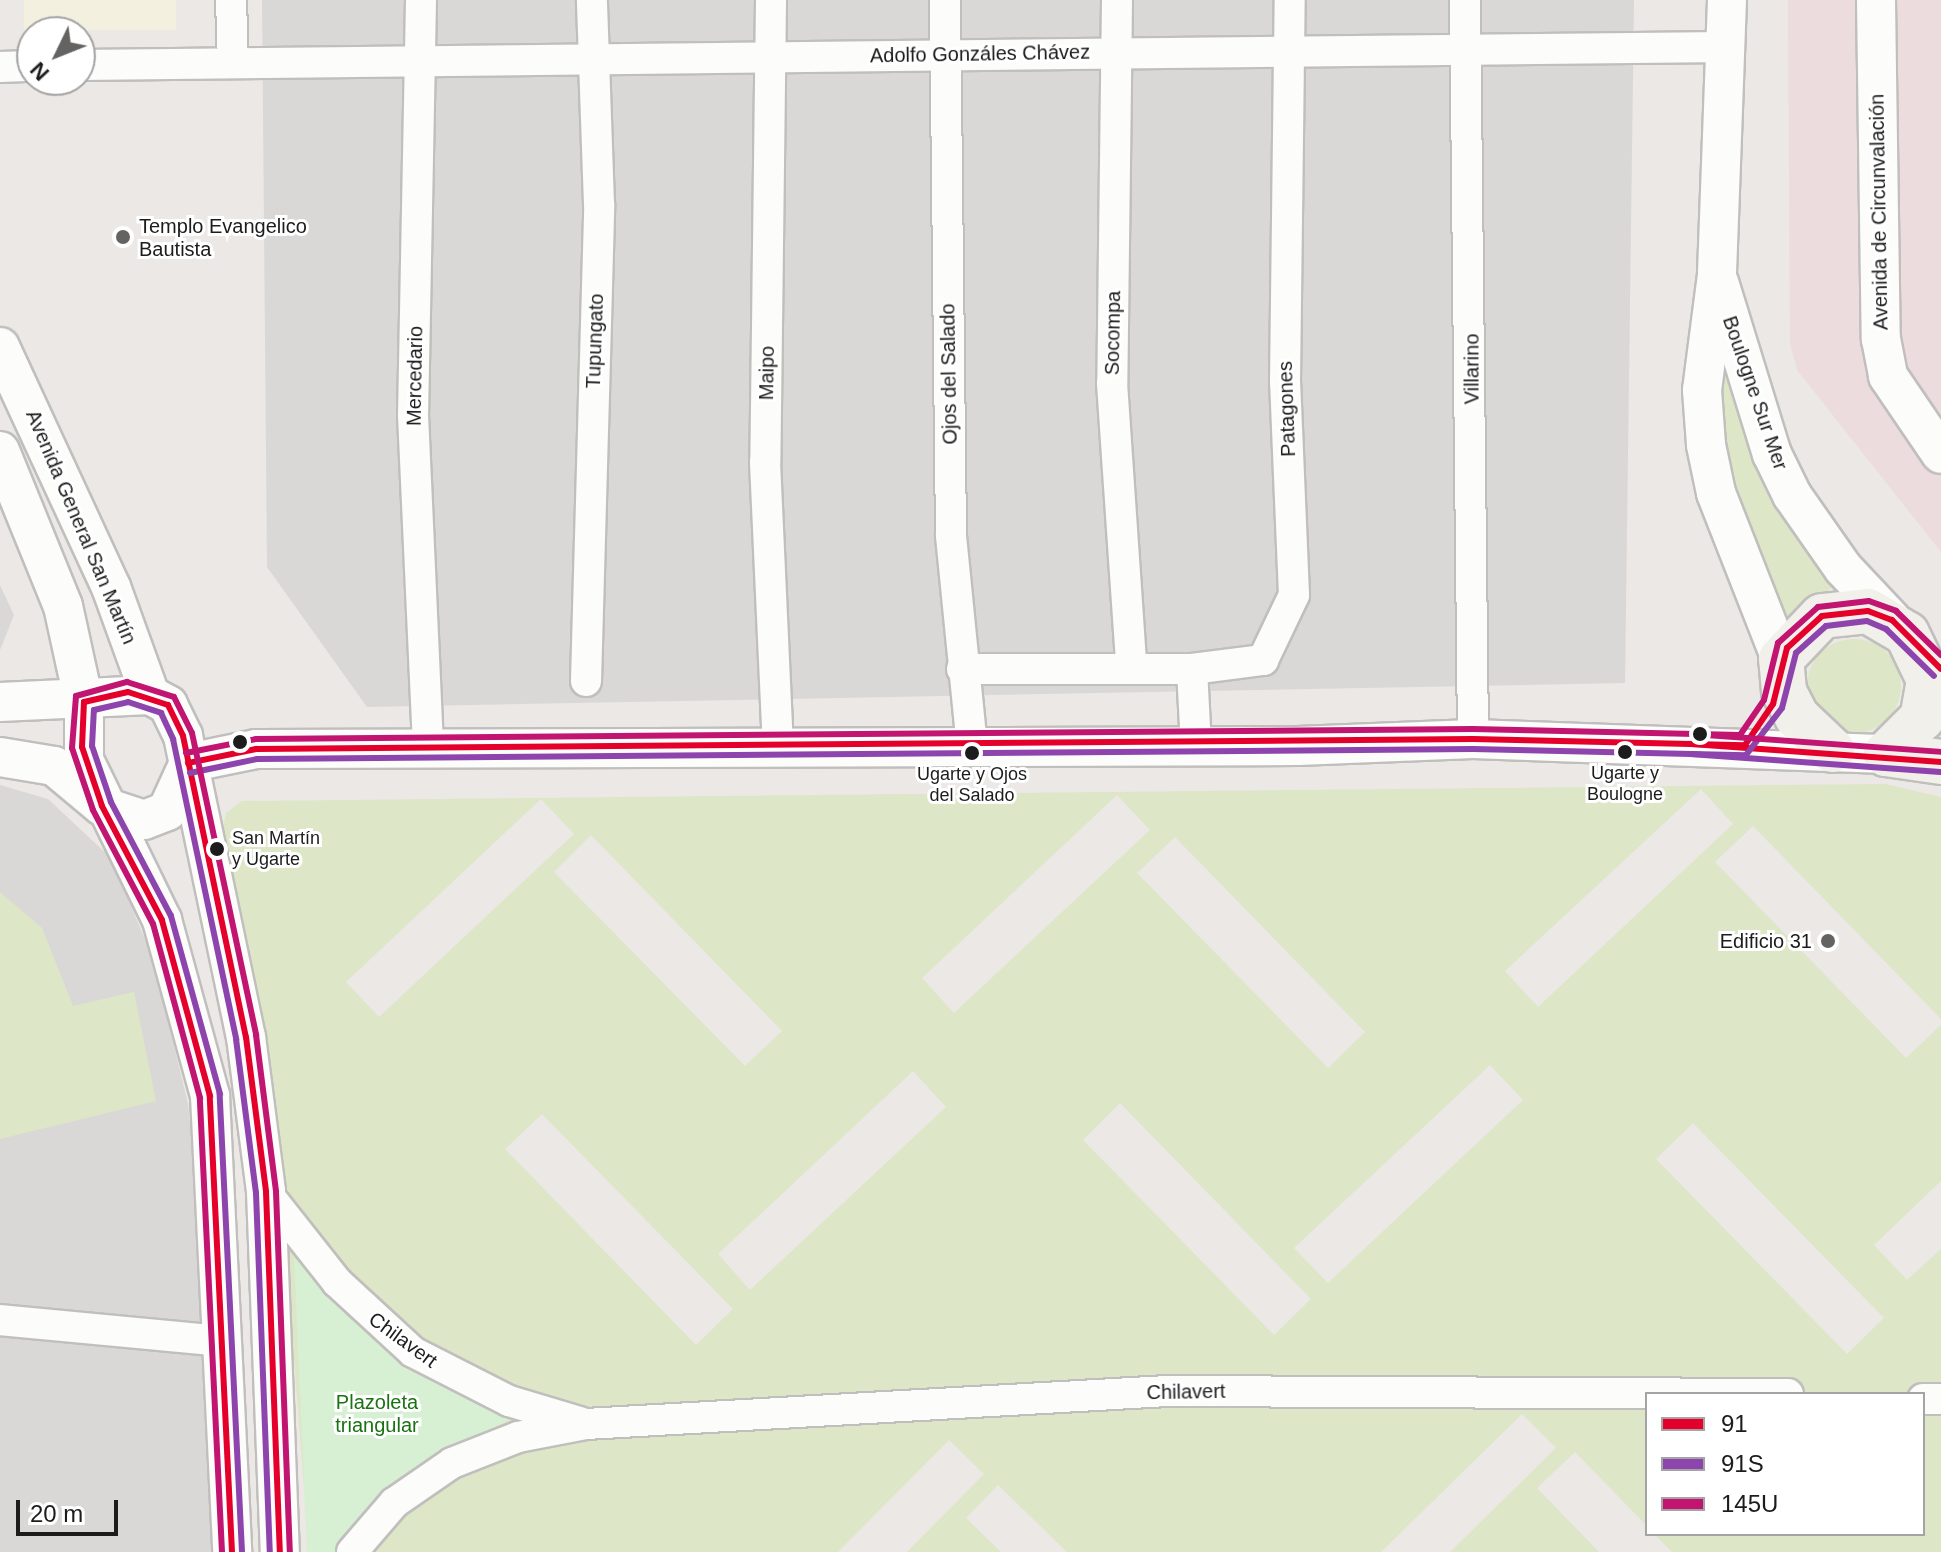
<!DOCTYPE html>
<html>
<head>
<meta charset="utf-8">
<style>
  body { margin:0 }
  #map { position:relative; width:1941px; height:1552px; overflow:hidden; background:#ebe8e5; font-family:Arial,sans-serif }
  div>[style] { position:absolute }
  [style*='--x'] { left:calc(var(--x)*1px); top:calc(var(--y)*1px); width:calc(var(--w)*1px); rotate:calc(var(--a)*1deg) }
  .residential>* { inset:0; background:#dad8d6 }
  .commercial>* { inset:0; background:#ecdcdd }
  .education>* { inset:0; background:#f4f0e0; transform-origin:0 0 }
  .grass>* { inset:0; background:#dde6c6 }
  .round { border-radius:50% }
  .park>* { inset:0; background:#d7efd2 }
  .roads { filter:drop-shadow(2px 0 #c0bfbd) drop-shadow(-2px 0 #c0bfbd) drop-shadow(0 2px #c0bfbd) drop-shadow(0 -2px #c0bfbd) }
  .minor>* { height:30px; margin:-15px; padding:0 15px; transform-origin:15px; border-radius:15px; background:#fcfcfb }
  .tertiary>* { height:38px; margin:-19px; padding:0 19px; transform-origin:19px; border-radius:19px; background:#fcfcfb }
  .secondary>* { height:44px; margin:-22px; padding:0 22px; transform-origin:22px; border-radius:22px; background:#f2f0ea }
  .bus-1>* { height:6px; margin:-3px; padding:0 3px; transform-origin:3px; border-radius:3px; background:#e4002b }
  .bus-2>* { height:6px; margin:-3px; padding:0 3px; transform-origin:3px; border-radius:3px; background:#8e44ad }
  .bus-3>* { height:6px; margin:-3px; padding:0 3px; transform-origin:3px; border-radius:3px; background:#c11571 }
  .dots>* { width:22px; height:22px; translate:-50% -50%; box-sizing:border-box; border:4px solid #fff; border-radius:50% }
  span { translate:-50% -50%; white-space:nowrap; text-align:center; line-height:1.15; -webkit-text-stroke:6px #fff; paint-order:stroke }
  .bus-label { font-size:18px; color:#1c1c1c }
  .left { translate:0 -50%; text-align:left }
  .street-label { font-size:20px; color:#1c1c1c }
  .poi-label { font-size:20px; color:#1c1c1c }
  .right { translate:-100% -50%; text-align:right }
  .park-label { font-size:20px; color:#1a7213 }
  .legend { position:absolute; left:1645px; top:1392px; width:280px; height:144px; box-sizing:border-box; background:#fff; border:2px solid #a4a4a4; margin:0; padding:10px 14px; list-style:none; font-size:24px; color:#1c1c1c }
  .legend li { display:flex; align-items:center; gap:16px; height:40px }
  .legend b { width:40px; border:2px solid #a4a4a4 }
  .north { position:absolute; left:16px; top:16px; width:80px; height:80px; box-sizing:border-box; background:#fff; border:2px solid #a4a4a4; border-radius:50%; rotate:227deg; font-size:22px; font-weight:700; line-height:32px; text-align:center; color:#1c1c1c }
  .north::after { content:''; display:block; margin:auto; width:28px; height:36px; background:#646362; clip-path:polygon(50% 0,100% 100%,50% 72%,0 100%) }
  .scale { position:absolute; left:16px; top:1500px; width:102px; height:36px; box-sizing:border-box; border:4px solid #1c1c1c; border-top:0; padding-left:10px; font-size:24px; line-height:28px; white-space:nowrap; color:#1c1c1c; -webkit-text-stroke:6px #fff; paint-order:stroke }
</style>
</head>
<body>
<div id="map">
  <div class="residential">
    <div style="clip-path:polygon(262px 0,1634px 0,1625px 683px,367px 707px,267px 567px)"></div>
    <div style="clip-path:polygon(0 585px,14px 615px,0 650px)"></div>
    <div style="clip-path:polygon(0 785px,48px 799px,110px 857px,153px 958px,188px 1104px,211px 1312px,218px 1552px,0 1552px)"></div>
  </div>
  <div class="commercial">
    <div style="clip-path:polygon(1788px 0,1941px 0,1941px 552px,1797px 370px,1790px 343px)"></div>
  </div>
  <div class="education">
    <div style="left:24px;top:0;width:152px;height:30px"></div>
  </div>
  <div class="grass">
    <div style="clip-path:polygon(1717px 312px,1840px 582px,1782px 624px,1724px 482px)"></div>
    <div class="round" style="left:1807px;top:639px;width:94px;height:94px"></div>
    <div style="clip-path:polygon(evenodd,1885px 784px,1941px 797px,1941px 1019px,1753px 826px,1715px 862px,1906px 1058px,1941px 1025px,1941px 1181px,1874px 1245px,1907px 1280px,1941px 1249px,1941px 1552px,1672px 1552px,1654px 1534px,1923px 1534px,1923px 1394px,1647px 1394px,1647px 1526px,1575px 1452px,1537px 1488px,1599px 1552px,1450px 1552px,1556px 1448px,1522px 1414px,1381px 1552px,1067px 1552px,998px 1485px,966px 1518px,1001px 1552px,907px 1552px,984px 1474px,949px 1440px,838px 1552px,309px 1552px,276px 1127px,221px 837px,226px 813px,242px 801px,1885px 784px,1701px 789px,1733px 824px,1538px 1007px,1505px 971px,1701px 789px,1885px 784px,1117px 795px,1150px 830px,954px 1013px,922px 978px,1117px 795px,1885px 784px,541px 799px,574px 834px,379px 1017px,346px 982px,541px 799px,1885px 784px,591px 835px,782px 1031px,745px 1066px,554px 872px,591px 835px,1885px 784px,1175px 837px,1365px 1032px,1328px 1068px,1137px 873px,1175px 837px,1885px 784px,1490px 1065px,1523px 1100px,1328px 1283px,1294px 1248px,1490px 1065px,1885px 784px,913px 1071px,946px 1107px,750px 1290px,718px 1254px,913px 1071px,1885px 784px,1120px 1103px,1311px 1299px,1274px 1335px,1083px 1140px,1120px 1103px,1885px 784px,542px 1114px,733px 1309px,696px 1345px,505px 1149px,542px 1114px,1885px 784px,1693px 1123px,1884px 1318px,1847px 1354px,1656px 1159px,1693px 1123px)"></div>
    <div style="clip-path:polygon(0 892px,42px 928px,73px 1006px,134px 992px,156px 1101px,0 1139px)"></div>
  </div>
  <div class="park">
    <div style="clip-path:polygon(293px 1232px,329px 1277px,527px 1411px,442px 1454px,343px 1552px,307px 1552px)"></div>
  </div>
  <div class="roads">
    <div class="minor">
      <div style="--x:231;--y:0;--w:62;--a:88.2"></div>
      <div style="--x:421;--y:0;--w:415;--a:91.1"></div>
      <div style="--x:413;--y:415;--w:336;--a:87.4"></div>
      <div style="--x:771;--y:0;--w:462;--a:90.7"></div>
      <div style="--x:765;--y:462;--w:284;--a:87.4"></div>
      <div style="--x:945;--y:0;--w:536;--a:89.36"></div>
      <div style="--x:951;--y:536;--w:212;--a:84.3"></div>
      <div style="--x:1117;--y:0;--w:383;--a:90.7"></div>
      <div style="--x:1112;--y:383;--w:283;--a:86.1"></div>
      <div style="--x:1465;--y:0;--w:739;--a:89.38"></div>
      <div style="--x:80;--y:65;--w:1647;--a:-0.63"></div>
      <div style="--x:0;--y:67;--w:32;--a:-2"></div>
      <div style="--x:962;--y:669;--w:230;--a:0"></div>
      <div style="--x:586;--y:681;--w:477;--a:-88.4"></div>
      <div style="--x:599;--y:204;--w:204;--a:-92"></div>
      <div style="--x:1196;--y:746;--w:77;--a:-93"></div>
      <div style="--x:1192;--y:669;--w:72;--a:-7.2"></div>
      <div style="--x:1263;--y:660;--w:72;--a:-64.5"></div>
      <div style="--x:1294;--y:595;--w:213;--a:-92.4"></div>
      <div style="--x:1285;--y:382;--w:382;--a:-89.3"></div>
      <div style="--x:266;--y:1192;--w:115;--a:51.7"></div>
      <div style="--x:337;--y:1282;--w:103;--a:42.6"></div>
      <div style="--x:413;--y:1352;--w:108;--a:27"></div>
      <div style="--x:509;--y:1401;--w:74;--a:16.5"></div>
      <div style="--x:0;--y:1320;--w:225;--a:5.4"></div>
      <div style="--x:1923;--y:1399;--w:18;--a:0"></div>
      <div style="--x:352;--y:1552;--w:65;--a:-49.4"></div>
      <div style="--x:394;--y:1503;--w:70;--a:-34.6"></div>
      <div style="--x:452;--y:1463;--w:71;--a:-21.5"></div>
      <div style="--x:518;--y:1437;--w:69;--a:-10.8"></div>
      <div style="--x:586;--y:1424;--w:583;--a:-3.25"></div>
      <div style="--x:1168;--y:1391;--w:620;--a:0.28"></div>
    </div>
    <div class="tertiary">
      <div style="--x:1727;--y:0;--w:275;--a:92.1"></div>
      <div style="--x:1717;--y:275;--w:116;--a:97.4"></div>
      <div style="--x:1702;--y:390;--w:55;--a:85.8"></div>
      <div style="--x:1706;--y:445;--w:49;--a:78.2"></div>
      <div style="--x:1716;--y:493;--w:178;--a:68.6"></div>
      <div style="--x:1876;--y:0;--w:339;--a:89.2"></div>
      <div style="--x:1881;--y:339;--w:38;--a:79"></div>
      <div style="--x:1888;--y:376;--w:94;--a:55.8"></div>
      <div style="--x:1719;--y:282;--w:180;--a:72.9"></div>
      <div style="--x:1772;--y:454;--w:46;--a:64"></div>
      <div style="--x:1792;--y:495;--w:89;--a:55.1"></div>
      <div style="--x:1843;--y:568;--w:71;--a:46.7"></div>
      <div style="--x:0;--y:347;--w:264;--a:65.2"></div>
      <div style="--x:111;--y:587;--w:115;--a:70.1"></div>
      <div style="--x:150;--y:695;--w:21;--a:29"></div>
      <div style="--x:168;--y:705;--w:34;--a:64"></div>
      <div style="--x:183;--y:736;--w:308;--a:78.2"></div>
      <div style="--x:246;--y:1037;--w:156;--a:82.6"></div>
      <div style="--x:266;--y:1192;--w:360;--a:87.8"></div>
      <div style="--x:0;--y:451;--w:167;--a:67.9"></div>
      <div style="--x:63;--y:606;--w:98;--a:77.7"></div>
      <div style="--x:84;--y:702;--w:58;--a:90"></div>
      <div style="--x:84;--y:760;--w:178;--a:64"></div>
      <div style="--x:162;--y:920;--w:182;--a:74.7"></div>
      <div style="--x:210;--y:1096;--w:457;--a:87.2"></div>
      <div style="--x:0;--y:702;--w:150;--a:-2.7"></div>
      <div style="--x:0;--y:757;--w:55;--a:9.5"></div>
      <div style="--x:54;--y:766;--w:62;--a:39.8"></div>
      <div style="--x:102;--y:806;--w:44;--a:18.4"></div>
      <div style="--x:144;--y:820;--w:25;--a:-21"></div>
      <div style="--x:167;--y:811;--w:51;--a:-65.5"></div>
      <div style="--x:188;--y:763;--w:69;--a:-11.6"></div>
      <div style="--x:256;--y:749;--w:1042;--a:-0.16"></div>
      <div style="--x:1298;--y:746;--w:175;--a:-2.3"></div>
      <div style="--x:1473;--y:739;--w:413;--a:2.1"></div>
    </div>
    <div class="secondary">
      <div style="--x:1832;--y:750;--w:48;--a:-136.7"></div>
      <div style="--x:1797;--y:717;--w:29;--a:-117"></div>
      <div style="--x:1784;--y:691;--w:32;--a:-95"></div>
      <div style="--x:1781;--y:659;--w:59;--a:-46.4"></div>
      <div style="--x:1822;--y:616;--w:46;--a:-6.2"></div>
      <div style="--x:1868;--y:611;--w:45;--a:30.5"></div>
      <div style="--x:1907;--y:634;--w:51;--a:64.4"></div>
      <div style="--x:1929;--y:680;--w:39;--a:100"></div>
      <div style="--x:1922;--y:718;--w:51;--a:135"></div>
      <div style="--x:1886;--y:754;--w:56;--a:8.3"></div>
    </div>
  </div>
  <div class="bus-1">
    <div style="--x:1691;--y:744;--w:251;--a:4.1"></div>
    <div style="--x:188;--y:763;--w:69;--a:-11.6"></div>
    <div style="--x:256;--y:749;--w:1217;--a:-0.47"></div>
    <div style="--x:1473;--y:739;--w:272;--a:1.3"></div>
    <div style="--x:1745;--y:745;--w:50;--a:-55.7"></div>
    <div style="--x:1773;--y:704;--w:58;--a:-76"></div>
    <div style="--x:1787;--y:648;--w:47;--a:-42.4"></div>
    <div style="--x:1822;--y:616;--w:46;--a:-6.2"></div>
    <div style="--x:1868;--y:611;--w:26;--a:21"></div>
    <div style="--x:1892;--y:620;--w:69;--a:45"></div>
    <div style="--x:232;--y:1552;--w:457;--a:-92.8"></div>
    <div style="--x:210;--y:1096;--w:182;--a:-105.3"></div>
    <div style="--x:162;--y:920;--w:129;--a:-117.8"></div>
    <div style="--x:102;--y:806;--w:62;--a:-108.7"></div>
    <div style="--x:82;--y:747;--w:45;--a:-87.5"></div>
    <div style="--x:84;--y:702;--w:45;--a:-12.8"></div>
    <div style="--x:128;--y:692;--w:42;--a:18"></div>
    <div style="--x:168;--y:705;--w:34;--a:64"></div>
    <div style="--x:183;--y:736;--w:308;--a:78.2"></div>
    <div style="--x:246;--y:1037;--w:156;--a:82.6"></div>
    <div style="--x:266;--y:1192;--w:360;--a:87.8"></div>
  </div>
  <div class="bus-2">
    <div style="--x:1690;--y:754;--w:251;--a:4.1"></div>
    <div style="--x:190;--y:773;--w:68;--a:-11.8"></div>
    <div style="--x:257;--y:759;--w:1216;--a:-0.47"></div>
    <div style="--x:1473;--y:749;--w:273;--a:1.3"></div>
    <div style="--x:1746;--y:755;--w:59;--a:-52.5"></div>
    <div style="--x:1782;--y:708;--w:57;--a:-75.7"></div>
    <div style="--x:1796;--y:653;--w:40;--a:-42"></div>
    <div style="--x:1826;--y:626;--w:41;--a:-7"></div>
    <div style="--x:1867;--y:621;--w:21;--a:23"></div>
    <div style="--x:1886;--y:629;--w:67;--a:44.4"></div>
    <div style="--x:242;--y:1552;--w:459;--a:-92.8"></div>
    <div style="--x:220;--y:1094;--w:185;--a:-105.4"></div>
    <div style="--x:171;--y:916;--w:129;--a:-117.8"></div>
    <div style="--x:111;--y:802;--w:59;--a:-108.7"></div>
    <div style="--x:92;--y:746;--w:36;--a:-87"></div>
    <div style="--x:94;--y:710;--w:35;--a:-13"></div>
    <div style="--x:128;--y:702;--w:35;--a:18"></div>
    <div style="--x:161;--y:713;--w:29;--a:65"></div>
    <div style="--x:173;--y:739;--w:307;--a:78.1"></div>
    <div style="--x:236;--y:1039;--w:155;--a:82.6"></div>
    <div style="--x:256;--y:1193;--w:359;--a:87.8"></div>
  </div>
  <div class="bus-3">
    <div style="--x:1692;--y:734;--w:250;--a:4.1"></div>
    <div style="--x:186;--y:753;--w:71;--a:-11.3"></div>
    <div style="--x:256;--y:739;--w:1217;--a:-0.47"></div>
    <div style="--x:1473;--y:729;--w:267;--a:1.3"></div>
    <div style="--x:1740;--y:735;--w:42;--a:-55.6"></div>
    <div style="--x:1764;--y:700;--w:59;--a:-76.2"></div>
    <div style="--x:1778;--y:643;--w:54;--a:-42"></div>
    <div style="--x:1818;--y:607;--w:51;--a:-6.7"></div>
    <div style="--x:1869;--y:601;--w:29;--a:20"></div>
    <div style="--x:1896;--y:611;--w:63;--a:44.4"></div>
    <div style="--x:222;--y:1552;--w:455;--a:-92.8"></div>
    <div style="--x:200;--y:1098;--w:180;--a:-105.1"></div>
    <div style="--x:153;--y:924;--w:129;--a:-117.8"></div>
    <div style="--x:93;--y:810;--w:65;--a:-108.7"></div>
    <div style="--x:72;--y:748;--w:52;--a:-85.6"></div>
    <div style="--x:76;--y:696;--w:53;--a:-15.4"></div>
    <div style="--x:127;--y:682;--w:49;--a:17.7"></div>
    <div style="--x:174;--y:697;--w:40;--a:63.4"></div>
    <div style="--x:192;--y:733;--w:309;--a:78"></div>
    <div style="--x:256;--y:1035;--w:158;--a:82.7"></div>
    <div style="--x:276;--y:1192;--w:360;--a:87.8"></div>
  </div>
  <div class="dots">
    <div style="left:123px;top:237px;background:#646362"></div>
    <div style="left:1700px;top:734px;background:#1c1c1c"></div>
    <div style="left:240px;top:742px;background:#1c1c1c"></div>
    <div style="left:1625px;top:752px;background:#1c1c1c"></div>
    <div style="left:972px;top:753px;background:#1c1c1c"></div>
    <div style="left:217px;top:849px;background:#1c1c1c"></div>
    <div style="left:1828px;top:941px;background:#646362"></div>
  </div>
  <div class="bus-label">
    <span style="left:1625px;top:784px">Ugarte y<br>Boulogne</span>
    <span style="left:972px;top:785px">Ugarte y Ojos<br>del Salado</span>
    <span class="left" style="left:232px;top:849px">San Martín<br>y Ugarte</span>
  </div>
  <div class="street-label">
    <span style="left:980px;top:54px;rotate:-1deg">Adolfo Gonzáles Chávez</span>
    <span style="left:1879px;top:212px;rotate:-91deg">Avenida de Circunvalación</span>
    <span style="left:1113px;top:333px;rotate:-89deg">Socompa</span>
    <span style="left:595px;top:341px;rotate:-88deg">Tupungato</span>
    <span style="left:1472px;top:369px;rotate:-90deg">Villarino</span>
    <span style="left:767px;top:373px;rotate:-89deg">Maipo</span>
    <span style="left:949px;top:374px;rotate:-91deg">Ojos del Salado</span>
    <span style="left:415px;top:376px;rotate:-89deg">Mercedario</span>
    <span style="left:1755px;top:393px;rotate:71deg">Boulogne Sur Mer</span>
    <span style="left:1287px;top:409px;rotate:-92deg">Patagones</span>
    <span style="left:81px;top:527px;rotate:67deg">Avenida General San Martín</span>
    <span style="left:403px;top:1340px;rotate:36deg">Chilavert</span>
    <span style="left:1186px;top:1392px;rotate:-1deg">Chilavert</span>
  </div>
  <div class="poi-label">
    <span class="left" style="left:139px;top:238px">Templo Evangelico<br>Bautista</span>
    <span class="right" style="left:1812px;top:941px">Edificio 31</span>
  </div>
  <div class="park-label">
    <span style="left:377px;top:1414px">Plazoleta<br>triangular</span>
  </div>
  <ul class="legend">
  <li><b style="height:10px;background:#e4002b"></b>91</li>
  <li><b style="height:10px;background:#8e44ad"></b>91S</li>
  <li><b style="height:10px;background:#c11571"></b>145U</li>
  </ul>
  <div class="north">N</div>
  <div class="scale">20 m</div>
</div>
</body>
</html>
